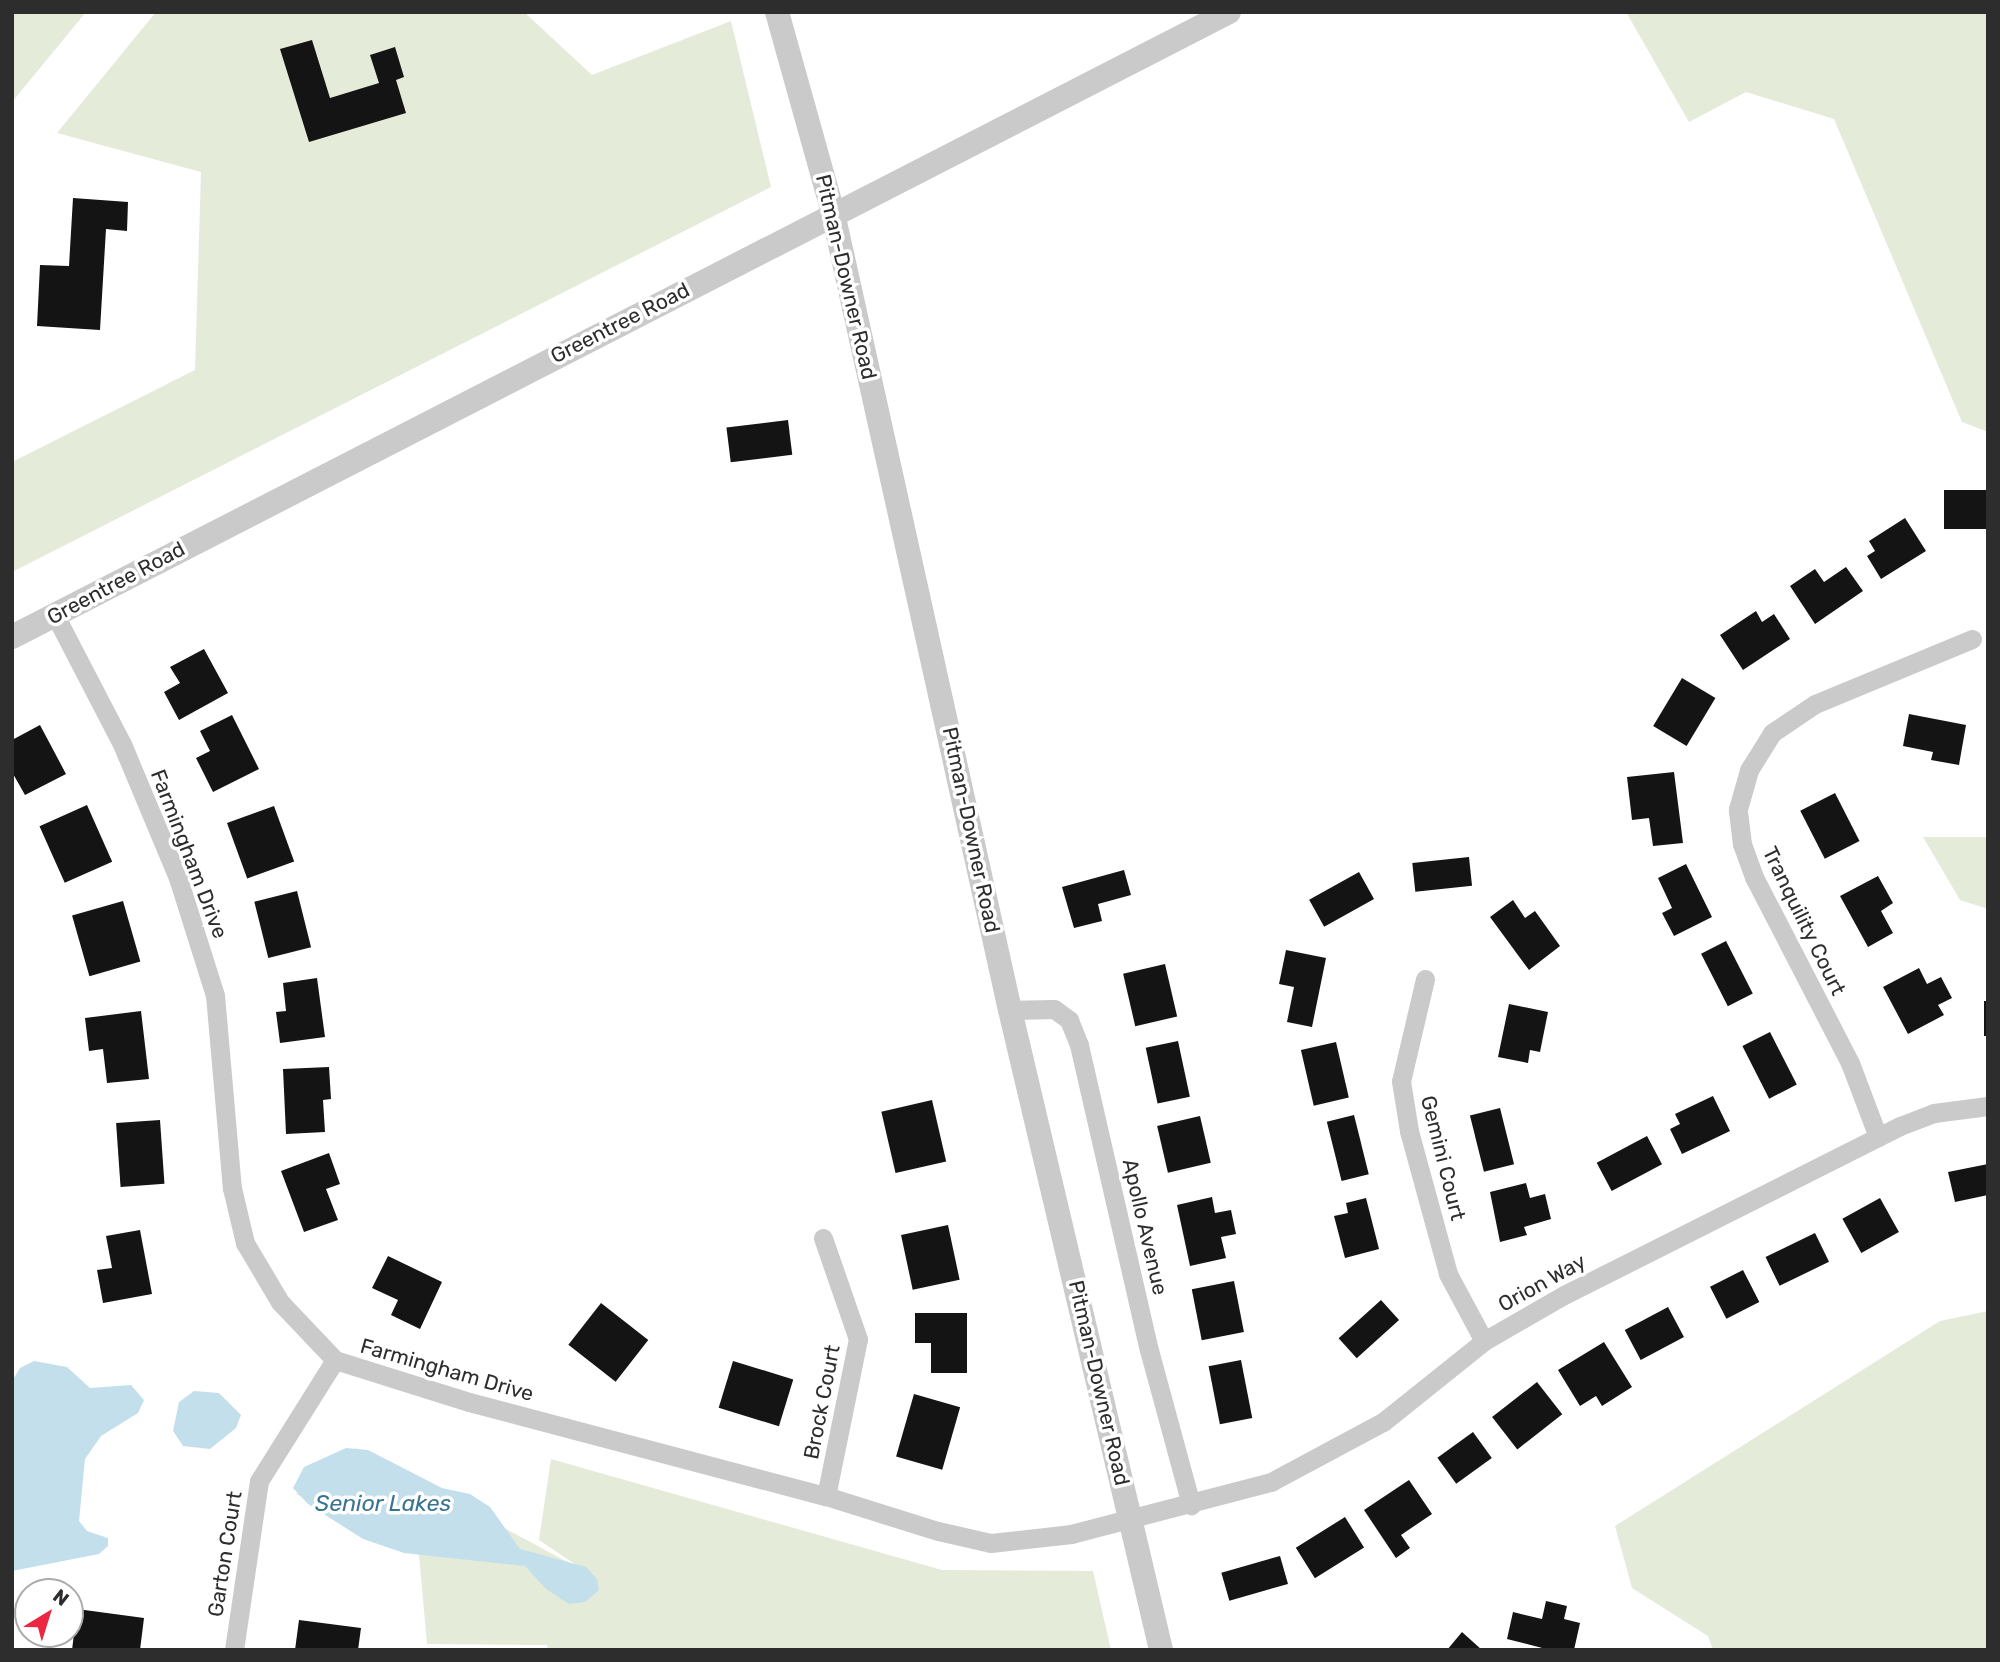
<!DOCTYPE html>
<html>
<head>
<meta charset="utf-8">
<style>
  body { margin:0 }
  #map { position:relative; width:2000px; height:1662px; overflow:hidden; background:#fff; font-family:Rubik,sans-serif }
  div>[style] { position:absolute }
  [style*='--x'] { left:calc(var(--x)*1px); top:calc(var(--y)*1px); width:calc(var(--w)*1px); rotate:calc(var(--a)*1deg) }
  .green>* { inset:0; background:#e4ebd9 }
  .water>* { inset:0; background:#c4dfec }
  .building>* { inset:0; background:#141414; transform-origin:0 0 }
  .minor>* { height:19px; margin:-9.5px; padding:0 9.5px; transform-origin:9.5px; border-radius:9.5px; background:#cacaca }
  .tertiary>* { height:24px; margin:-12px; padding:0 12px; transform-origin:12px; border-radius:12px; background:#cacaca }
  span { translate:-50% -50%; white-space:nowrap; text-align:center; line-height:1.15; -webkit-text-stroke:7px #fff; paint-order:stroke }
  .street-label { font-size:21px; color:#2d2d2d }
  .water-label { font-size:23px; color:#387491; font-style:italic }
  .frame { position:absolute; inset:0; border:14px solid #2d2d2d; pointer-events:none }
  .north { position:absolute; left:14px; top:1578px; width:70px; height:70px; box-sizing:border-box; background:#fff; border:2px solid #ababab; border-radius:50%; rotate:38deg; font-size:19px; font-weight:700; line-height:28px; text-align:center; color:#2d2d2d }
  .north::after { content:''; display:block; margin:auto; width:24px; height:32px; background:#eb2742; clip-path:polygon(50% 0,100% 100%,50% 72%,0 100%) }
</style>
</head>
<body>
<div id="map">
  <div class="green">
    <div style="clip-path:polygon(12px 12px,86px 12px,12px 102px)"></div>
    <div style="clip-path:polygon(156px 12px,524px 12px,592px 75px,731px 21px,771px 187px,12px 572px,12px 462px,195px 370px,201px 172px,57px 133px)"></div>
    <div style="clip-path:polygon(1626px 12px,1988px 12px,1988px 432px,1962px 422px,1834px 119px,1746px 92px,1689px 122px)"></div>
    <div style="clip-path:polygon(1923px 837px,1988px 837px,1988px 909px,1960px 900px)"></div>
    <div style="clip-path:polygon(1988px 1311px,1988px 1650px,1713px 1650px,1708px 1636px,1632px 1588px,1615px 1526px,1940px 1321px)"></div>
    <div style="clip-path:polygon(356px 1448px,588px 1573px,539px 1540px,551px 1459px,942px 1570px,1093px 1571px,1111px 1650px,548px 1650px,547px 1645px,427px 1644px,419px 1555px,296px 1494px)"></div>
  </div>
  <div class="water">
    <div style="clip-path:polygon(34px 1361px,67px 1367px,90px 1388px,131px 1385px,144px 1400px,138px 1413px,101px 1436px,85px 1459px,79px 1521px,87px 1531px,108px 1538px,108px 1546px,99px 1554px,12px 1571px,12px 1381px,20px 1368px)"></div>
    <div style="clip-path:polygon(194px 1391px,219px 1393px,241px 1415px,236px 1428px,210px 1449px,183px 1446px,173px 1431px,179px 1402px)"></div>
    <div style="clip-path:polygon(346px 1448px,368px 1450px,442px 1488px,470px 1494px,490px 1507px,520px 1549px,586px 1567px,597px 1579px,599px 1590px,585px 1602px,569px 1604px,546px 1589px,525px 1566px,404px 1553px,363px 1539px,308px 1504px,293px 1488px,304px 1467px)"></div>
  </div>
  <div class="building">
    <div style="clip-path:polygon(312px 40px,330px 98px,379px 83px,370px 55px,395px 47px,404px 77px,396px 80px,406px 113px,309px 142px,280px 49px)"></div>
    <div style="clip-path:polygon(73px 198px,128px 202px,127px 231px,106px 229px,100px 330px,37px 326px,40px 265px,69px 266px)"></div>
    <div style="left:788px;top:420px;width:35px;height:62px;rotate:83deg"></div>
    <div style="left:1988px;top:490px;width:39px;height:44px;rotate:90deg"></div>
    <div style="clip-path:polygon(1905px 518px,1926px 551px,1881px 579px,1867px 556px,1875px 551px,1869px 541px)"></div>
    <div style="clip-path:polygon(1846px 567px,1863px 591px,1815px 624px,1790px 586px,1815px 569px,1824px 582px)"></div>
    <div style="clip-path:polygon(1756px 611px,1762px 622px,1774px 614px,1790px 639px,1743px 670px,1720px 635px)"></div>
    <div style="clip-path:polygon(204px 649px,228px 693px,179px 720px,164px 692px,180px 683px,170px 667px)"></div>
    <div style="left:1682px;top:678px;width:39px;height:56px;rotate:31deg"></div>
    <div style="clip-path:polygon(1909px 714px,1966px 725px,1959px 765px,1931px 760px,1933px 752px,1903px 746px)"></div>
    <div style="clip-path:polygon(232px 715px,259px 769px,213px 792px,196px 758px,210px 751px,200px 731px)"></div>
    <div style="clip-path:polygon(40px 725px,66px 774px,25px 795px,12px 772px,12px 740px)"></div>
    <div style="clip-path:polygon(1674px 772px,1683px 843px,1653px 846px,1649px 818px,1632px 820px,1627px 777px)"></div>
    <div style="left:1835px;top:793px;width:54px;height:39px;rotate:63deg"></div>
    <div style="left:87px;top:805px;width:62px;height:52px;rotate:66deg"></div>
    <div style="left:274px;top:806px;width:59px;height:50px;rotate:70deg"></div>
    <div style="left:1469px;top:857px;width:29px;height:57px;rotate:84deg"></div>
    <div style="clip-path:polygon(1686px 864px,1712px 917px,1674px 936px,1662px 913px,1672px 908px,1658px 878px)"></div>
    <div style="clip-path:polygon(1124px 870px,1131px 895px,1098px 904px,1102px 921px,1074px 928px,1062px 887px)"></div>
    <div style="left:1359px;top:872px;width:31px;height:57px;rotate:61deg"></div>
    <div style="clip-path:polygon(1878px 876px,1893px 903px,1881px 911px,1893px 933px,1868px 947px,1840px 896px)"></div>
    <div style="left:297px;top:891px;width:58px;height:44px;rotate:76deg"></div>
    <div style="clip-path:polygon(1513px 900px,1525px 918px,1535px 911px,1560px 946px,1529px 970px,1490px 917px)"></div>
    <div style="left:123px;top:901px;width:63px;height:53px;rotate:74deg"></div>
    <div style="left:1726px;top:941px;width:59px;height:28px;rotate:63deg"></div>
    <div style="clip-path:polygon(1286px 950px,1326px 958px,1312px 1027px,1287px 1022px,1294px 987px,1279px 984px)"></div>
    <div style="left:1165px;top:964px;width:54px;height:43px;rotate:77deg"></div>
    <div style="clip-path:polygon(1919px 968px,1927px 984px,1941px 977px,1952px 998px,1938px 1005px,1944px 1015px,1908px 1034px,1883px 987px)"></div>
    <div style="clip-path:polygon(317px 978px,325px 1037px,280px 1043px,276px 1012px,286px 1011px,283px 983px)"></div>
    <div style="left:1984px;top:1001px;width:4px;height:35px"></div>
    <div style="clip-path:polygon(1509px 1004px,1548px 1012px,1540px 1052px,1530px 1050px,1528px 1063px,1498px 1057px)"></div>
    <div style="clip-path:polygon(141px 1011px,149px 1079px,107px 1083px,103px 1049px,89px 1051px,85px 1018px)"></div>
    <div style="left:1770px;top:1032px;width:59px;height:31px;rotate:63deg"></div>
    <div style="left:1178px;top:1041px;width:57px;height:33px;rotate:78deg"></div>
    <div style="left:1336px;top:1042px;width:57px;height:36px;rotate:77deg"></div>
    <div style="clip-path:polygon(329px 1067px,331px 1099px,323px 1100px,325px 1132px,286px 1134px,283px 1069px)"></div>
    <div style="clip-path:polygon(1713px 1096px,1730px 1131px,1682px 1154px,1670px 1129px,1680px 1124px,1675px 1114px)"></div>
    <div style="left:932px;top:1100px;width:63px;height:52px;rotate:77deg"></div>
    <div style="left:1500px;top:1108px;width:58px;height:31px;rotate:76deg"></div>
    <div style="left:1354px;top:1115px;width:61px;height:28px;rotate:76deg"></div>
    <div style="left:1200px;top:1116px;width:48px;height:44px;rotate:77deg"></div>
    <div style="left:160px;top:1120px;width:64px;height:44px;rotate:86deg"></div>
    <div style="left:1647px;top:1136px;width:32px;height:57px;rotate:62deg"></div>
    <div style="clip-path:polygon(329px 1153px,340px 1184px,326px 1189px,338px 1220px,304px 1232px,281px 1171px)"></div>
    <div style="clip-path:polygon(1988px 1164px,1988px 1195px,1955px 1202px,1948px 1172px)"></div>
    <div style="clip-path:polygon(1526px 1183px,1530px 1198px,1545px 1194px,1551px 1219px,1524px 1227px,1527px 1235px,1500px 1242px,1490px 1192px)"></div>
    <div style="clip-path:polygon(1212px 1197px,1215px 1213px,1231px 1210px,1236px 1234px,1221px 1237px,1226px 1258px,1190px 1266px,1177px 1205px)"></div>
    <div style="clip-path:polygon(1366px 1198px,1379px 1249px,1345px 1258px,1334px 1216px,1348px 1213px,1346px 1203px)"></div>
    <div style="left:1880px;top:1198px;width:39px;height:43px;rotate:61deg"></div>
    <div style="left:948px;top:1225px;width:56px;height:48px;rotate:78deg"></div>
    <div style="clip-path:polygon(140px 1230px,152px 1294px,103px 1303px,97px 1270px,112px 1268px,106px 1236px)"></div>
    <div style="left:1815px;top:1233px;width:32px;height:55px;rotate:64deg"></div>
    <div style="clip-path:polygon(388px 1256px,442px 1282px,420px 1329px,391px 1315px,398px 1300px,372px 1288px)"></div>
    <div style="left:1743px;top:1270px;width:36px;height:37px;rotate:63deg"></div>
    <div style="left:1234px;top:1281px;width:52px;height:43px;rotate:79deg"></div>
    <div style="left:1381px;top:1300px;width:27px;height:57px;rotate:48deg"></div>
    <div style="left:601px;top:1303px;width:60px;height:53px;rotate:38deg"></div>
    <div style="left:1668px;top:1307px;width:34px;height:49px;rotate:62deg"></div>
    <div style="clip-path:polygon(915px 1313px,967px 1313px,967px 1373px,931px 1373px,931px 1343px,915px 1343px)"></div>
    <div style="clip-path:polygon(1604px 1342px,1632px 1387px,1602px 1406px,1596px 1396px,1580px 1406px,1558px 1370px)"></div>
    <div style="left:1241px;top:1360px;width:59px;height:33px;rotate:79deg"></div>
    <div style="left:733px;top:1361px;width:63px;height:49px;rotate:17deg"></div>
    <div style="left:1537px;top:1382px;width:41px;height:57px;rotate:52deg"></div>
    <div style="left:914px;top:1394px;width:48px;height:65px;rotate:16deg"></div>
    <div style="left:1473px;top:1432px;width:32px;height:44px;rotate:54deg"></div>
    <div style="clip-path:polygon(1409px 1480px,1432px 1514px,1401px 1535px,1410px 1548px,1396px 1558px,1364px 1510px)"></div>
    <div style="left:1345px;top:1517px;width:36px;height:58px;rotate:58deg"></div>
    <div style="left:1280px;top:1556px;width:29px;height:61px;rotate:74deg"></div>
    <div style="clip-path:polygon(1546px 1601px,1567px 1606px,1564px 1619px,1580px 1623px,1574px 1650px,1550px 1650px,1507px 1639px,1513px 1612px,1542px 1619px)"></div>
    <div style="clip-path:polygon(77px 1609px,144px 1618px,140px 1650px,72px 1650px)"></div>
    <div style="clip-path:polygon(299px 1620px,361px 1628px,358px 1650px,295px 1650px)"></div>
    <div style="clip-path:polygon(1462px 1632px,1482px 1650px,1447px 1650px)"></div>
  </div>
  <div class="minor">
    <div style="--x:55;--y:615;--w:145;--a:62.6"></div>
    <div style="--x:122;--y:744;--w:145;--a:67.3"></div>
    <div style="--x:178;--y:878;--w:123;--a:72.5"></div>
    <div style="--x:215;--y:995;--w:194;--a:85"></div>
    <div style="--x:232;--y:1188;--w:57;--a:76.7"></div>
    <div style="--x:245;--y:1243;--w:69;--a:59.3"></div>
    <div style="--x:280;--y:1302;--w:80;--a:46.5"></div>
    <div style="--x:335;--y:1360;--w:140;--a:17.4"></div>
    <div style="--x:469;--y:1402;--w:369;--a:14.8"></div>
    <div style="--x:826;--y:1496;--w:117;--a:17.4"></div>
    <div style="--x:938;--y:1531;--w:54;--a:12.8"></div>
    <div style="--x:991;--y:1543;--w:81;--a:-6.4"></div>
    <div style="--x:1071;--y:1534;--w:207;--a:-14.6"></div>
    <div style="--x:1271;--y:1482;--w:127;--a:-28.2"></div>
    <div style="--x:1383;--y:1422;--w:129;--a:-38.7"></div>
    <div style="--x:1484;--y:1341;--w:92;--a:-29.9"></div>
    <div style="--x:1564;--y:1295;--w:376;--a:-26.7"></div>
    <div style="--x:1900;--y:1126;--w:36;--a:-21"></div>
    <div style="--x:1934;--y:1113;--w:54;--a:-7.4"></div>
    <div style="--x:1425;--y:979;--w:105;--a:103.2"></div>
    <div style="--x:1401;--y:1081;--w:51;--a:80.9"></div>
    <div style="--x:1409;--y:1131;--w:148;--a:74.7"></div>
    <div style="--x:1448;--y:1274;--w:76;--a:61.8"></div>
    <div style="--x:1010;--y:1010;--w:44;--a:-1.3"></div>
    <div style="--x:1054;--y:1009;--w:19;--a:36"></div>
    <div style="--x:1069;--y:1020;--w:27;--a:68"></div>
    <div style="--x:1079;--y:1045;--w:313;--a:77.1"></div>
    <div style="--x:1149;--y:1350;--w:161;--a:74.8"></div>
    <div style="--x:1878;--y:1137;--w:79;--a:-110.7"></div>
    <div style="--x:1850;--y:1063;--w:209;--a:-117.3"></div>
    <div style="--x:1754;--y:877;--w:35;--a:-110"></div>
    <div style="--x:1742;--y:844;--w:35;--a:-97"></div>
    <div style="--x:1738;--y:809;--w:41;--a:-74.2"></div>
    <div style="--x:1749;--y:770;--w:44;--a:-58.1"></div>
    <div style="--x:1772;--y:733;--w:52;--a:-34"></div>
    <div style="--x:1815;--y:704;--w:170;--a:-22.5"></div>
    <div style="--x:823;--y:1238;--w:107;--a:70.9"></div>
    <div style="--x:858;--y:1339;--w:160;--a:101.5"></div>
    <div style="--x:234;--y:1650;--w:171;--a:-81.6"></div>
    <div style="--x:259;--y:1481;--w:143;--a:-57.9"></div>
  </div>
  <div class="tertiary">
    <div style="--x:777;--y:12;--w:209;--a:74.4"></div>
    <div style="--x:833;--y:213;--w:816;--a:77.48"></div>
    <div style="--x:1010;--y:1010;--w:658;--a:76.72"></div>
    <div style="--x:12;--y:637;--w:1368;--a:-27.18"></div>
  </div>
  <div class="street-label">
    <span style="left:846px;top:277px;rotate:77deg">Pitman-Downer Road</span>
    <span style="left:620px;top:323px;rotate:-27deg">Greentree Road</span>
    <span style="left:116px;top:583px;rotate:-28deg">Greentree Road</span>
    <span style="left:971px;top:830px;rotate:78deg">Pitman-Downer Road</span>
    <span style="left:189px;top:854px;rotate:69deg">Farmingham Drive</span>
    <span style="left:1804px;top:921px;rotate:64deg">Tranquility Court</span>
    <span style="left:1443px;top:1158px;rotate:76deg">Gemini Court</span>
    <span style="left:1145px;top:1227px;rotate:77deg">Apollo Avenue</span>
    <span style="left:1542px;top:1283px;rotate:-29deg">Orion Way</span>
    <span style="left:447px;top:1370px;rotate:16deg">Farmingham Drive</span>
    <span style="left:1099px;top:1383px;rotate:77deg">Pitman-Downer Road</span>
    <span style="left:822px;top:1402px;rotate:-79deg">Brock Court</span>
    <span style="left:225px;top:1554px;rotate:-81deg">Garton Court</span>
  </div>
  <div class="water-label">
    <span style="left:383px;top:1503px">Senior Lakes</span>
  </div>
  <div class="frame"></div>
  <div class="north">N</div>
</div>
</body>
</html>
